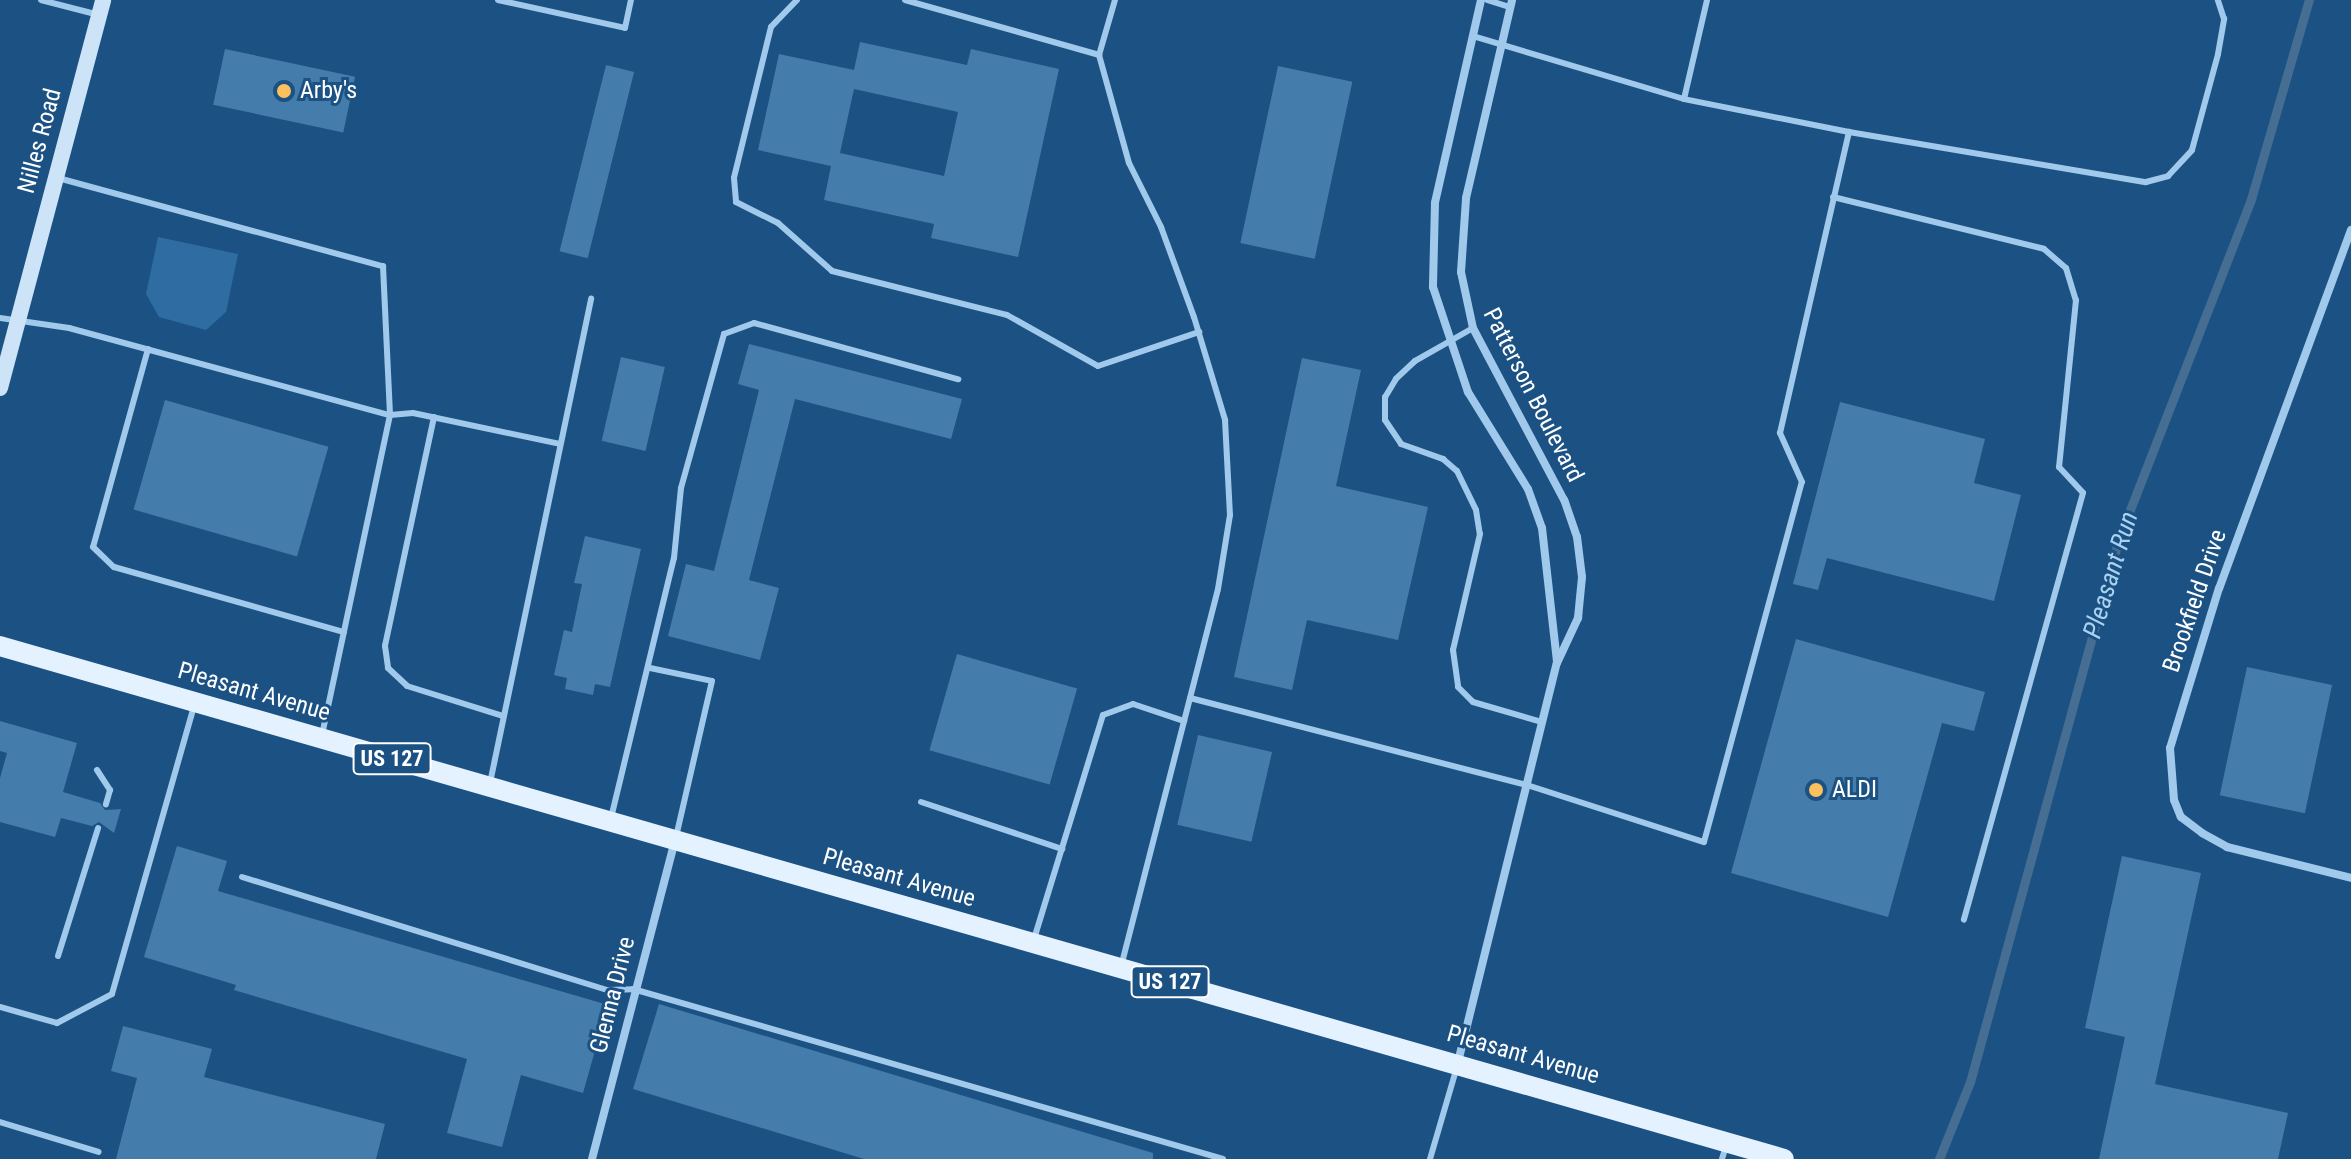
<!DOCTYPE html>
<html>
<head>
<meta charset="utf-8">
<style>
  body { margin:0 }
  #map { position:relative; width:2351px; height:1159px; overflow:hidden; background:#1b5283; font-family:"Roboto Condensed",sans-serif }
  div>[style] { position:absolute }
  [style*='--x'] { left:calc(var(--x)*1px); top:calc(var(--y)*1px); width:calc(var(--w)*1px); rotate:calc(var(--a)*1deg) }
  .green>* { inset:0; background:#2e6ca2 }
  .stream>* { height:9px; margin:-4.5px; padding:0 4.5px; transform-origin:4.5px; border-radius:4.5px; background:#466e92 }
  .building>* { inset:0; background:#447cac; transform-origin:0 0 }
  .lane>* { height:6px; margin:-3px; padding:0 3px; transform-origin:3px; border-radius:3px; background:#a0c9eb }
  .street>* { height:8px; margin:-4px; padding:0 4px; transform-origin:4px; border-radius:4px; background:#a0c9eb }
  .secondary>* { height:16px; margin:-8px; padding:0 8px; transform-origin:8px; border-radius:8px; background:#cce3f8 }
  .primary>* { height:20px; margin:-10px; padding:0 10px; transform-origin:10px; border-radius:10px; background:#e4f1ff }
  .dots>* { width:22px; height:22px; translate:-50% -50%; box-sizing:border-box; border:4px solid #1b5283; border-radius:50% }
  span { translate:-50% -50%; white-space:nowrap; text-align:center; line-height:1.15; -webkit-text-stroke:6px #1b5283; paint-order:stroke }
  .shield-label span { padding:2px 6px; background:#1b5283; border:2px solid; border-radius:6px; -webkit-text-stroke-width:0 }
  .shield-label { font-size:22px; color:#fff; font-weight:700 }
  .poi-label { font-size:24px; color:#fff }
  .left { translate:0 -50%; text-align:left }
  .street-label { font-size:24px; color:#fff }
  .water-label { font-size:26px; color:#acd2f2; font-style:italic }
</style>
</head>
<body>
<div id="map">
  <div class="green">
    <div style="clip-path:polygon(158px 237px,238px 254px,226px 312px,206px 330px,159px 317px,146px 294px)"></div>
  </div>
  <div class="stream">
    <div style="--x:1939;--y:1159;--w:83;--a:-68.1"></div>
    <div style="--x:1970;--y:1082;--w:564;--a:-74.68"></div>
    <div style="--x:2119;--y:538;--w:364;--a:-68.7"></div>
    <div style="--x:2251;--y:199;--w:207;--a:-73.8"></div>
  </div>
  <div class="building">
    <div style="clip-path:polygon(evenodd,860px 42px,967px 65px,971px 49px,1059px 69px,1018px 257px,931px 238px,934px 224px,824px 200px,831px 166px,758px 150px,779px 54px,854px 70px,860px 42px,854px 89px,958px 112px,944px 176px,840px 153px,854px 89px)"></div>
    <div style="left:225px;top:49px;width:133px;height:57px;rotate:12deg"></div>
    <div style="left:606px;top:65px;width:29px;height:192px;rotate:14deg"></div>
    <div style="left:1278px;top:66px;width:76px;height:181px;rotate:12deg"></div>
    <div style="clip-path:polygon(749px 344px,962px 399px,951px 439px,795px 399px,749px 580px,779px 588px,760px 660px,668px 636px,686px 564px,714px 571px,759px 390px,738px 384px)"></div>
    <div style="left:621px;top:357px;width:45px;height:86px;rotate:13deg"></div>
    <div style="clip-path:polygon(1302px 358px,1361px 370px,1336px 486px,1428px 507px,1398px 640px,1307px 620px,1292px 690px,1234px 677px)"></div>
    <div style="left:165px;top:400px;width:170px;height:114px;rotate:16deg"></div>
    <div style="clip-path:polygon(1840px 402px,1985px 439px,1974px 483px,2021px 495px,1994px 601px,1827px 558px,1818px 590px,1793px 584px)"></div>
    <div style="clip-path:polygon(585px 536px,641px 549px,610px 687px,595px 684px,593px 695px,565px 689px,567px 678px,554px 675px,564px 630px,572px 632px,582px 584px,574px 583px)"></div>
    <div style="clip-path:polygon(1796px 639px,1985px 692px,1974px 731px,1942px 723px,1888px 917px,1731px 873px)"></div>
    <div style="left:957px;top:654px;width:125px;height:100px;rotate:16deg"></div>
    <div style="left:2247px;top:667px;width:87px;height:131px;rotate:12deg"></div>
    <div style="clip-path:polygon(0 721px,77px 743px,63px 792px,100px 803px,105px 810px,121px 809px,114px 833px,99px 822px,92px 826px,61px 818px,55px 837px,0 822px,0 778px,7px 753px,0 751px)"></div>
    <div style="left:1198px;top:735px;width:76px;height:92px;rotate:13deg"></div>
    <div style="clip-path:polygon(177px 846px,227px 861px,218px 891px,608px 1005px,583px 1093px,521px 1075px,502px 1147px,447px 1133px,467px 1059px,234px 990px,236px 985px,144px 957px)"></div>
    <div style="clip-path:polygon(2122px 856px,2201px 873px,2155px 1084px,2288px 1113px,2278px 1159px,2099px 1159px,2125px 1037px,2085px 1028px)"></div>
    <div style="clip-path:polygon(659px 1004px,1153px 1153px,1153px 1159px,864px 1159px,633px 1089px)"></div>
    <div style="clip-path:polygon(123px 1026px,212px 1049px,204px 1077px,385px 1124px,376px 1159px,116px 1159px,137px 1078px,111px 1071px)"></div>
  </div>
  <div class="lane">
    <div style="--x:41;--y:0;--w:60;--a:14.5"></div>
    <div style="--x:498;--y:0;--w:130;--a:12.4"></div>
    <div style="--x:625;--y:28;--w:29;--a:-78"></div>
    <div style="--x:797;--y:0;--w:37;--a:134"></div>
    <div style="--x:771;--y:27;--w:155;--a:103.8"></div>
    <div style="--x:734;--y:178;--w:24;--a:85"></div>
    <div style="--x:736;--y:202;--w:47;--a:26.6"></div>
    <div style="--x:778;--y:223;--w:72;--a:41.6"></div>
    <div style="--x:832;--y:271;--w:180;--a:14.1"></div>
    <div style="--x:1007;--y:315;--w:104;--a:29.3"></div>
    <div style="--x:1098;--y:366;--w:107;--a:-18.6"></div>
    <div style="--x:905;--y:0;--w:202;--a:15.8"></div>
    <div style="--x:1115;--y:0;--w:57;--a:106.2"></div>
    <div style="--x:1099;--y:55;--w:112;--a:74.5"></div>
    <div style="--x:1129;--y:163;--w:72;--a:63.4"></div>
    <div style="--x:1161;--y:227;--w:96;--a:69.9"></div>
    <div style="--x:1194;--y:317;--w:108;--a:73.2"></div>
    <div style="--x:1225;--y:420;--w:95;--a:87"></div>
    <div style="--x:1230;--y:515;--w:75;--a:99.2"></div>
    <div style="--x:1218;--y:589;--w:387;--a:104.4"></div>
    <div style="--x:1487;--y:0;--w:24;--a:17"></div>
    <div style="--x:1684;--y:99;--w:102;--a:-76.9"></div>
    <div style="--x:1849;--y:132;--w:301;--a:9.6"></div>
    <div style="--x:2146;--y:182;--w:23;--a:-15"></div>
    <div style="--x:2168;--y:176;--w:35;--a:-47"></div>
    <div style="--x:2192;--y:150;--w:99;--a:-74.8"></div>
    <div style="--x:2218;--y:54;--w:36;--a:-80"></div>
    <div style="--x:2224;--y:19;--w:20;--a:-108"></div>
    <div style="--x:58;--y:178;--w:337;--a:15.2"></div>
    <div style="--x:383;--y:266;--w:149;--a:87.3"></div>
    <div style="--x:390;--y:415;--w:327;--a:102"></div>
    <div style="--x:1833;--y:197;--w:217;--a:13.8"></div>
    <div style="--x:2044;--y:249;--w:29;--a:41"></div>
    <div style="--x:2066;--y:268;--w:34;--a:73"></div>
    <div style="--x:2076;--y:300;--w:168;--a:95.8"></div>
    <div style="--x:2059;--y:467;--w:35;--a:47"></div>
    <div style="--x:2083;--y:493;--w:443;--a:105.6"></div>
    <div style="--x:0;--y:318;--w:70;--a:8.2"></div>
    <div style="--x:69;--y:328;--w:333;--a:15.2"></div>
    <div style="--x:390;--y:415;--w:23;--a:-5"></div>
    <div style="--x:413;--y:413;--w:150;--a:11.9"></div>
    <div style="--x:1473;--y:328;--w:67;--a:150.4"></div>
    <div style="--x:1415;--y:361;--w:26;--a:137"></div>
    <div style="--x:1396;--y:379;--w:21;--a:121"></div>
    <div style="--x:1385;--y:397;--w:23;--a:90"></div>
    <div style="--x:1385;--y:420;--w:29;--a:56"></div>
    <div style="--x:1401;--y:444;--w:45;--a:19.7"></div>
    <div style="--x:1443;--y:459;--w:18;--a:41"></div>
    <div style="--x:1457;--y:471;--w:43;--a:64"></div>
    <div style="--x:1476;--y:510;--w:24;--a:81"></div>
    <div style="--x:1480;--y:534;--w:119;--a:103.1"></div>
    <div style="--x:1453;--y:650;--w:37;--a:82"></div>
    <div style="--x:1458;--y:687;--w:21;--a:45"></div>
    <div style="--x:1473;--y:702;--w:72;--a:16.2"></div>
    <div style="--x:148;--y:349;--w:205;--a:105.5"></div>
    <div style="--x:93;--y:547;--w:29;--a:44"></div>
    <div style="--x:114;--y:567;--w:239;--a:15.8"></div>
    <div style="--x:434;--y:417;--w:234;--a:102.1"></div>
    <div style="--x:385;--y:646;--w:22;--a:82"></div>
    <div style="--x:388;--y:668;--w:26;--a:43"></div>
    <div style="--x:407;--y:686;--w:101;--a:17.4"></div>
    <div style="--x:650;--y:668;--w:63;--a:11.8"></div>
    <div style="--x:712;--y:681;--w:160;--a:103"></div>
    <div style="--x:1190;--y:698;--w:348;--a:14.5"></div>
    <div style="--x:1527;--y:785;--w:186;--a:17.9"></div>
    <div style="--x:1704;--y:842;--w:373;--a:-74.8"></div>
    <div style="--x:1802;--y:482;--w:54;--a:-114.2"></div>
    <div style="--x:1780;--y:433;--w:309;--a:-77.1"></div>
    <div style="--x:1849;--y:132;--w:168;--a:-168.7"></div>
    <div style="--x:1684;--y:99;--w:220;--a:-163.4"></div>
    <div style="--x:97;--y:770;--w:24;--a:57"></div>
    <div style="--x:110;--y:790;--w:15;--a:106"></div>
    <div style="--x:490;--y:783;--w:495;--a:-78.2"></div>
    <div style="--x:921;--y:802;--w:149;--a:18.4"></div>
    <div style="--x:611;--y:818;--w:268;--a:-76.4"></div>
    <div style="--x:674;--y:558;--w:70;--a:-84.3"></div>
    <div style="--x:681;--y:488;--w:160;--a:-74.4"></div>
    <div style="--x:724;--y:334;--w:32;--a:-20"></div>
    <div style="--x:754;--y:323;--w:212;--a:15.4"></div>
    <div style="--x:242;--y:877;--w:383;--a:17.2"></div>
    <div style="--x:608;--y:990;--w:25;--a:-2"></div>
    <div style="--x:633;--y:989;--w:614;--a:16.07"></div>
    <div style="--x:1034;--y:939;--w:234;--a:-72.9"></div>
    <div style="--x:1103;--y:715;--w:32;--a:-20"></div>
    <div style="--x:1133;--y:704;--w:54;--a:18.4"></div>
    <div style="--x:58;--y:956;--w:134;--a:-72.6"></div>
    <div style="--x:0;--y:1007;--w:59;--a:15.7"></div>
    <div style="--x:57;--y:1023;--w:62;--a:-27.8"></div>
    <div style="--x:112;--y:994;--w:299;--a:-74.1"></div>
    <div style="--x:0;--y:1122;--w:103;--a:16.9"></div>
    <div style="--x:1430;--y:1159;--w:93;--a:-73.7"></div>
    <div style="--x:1722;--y:1159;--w:14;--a:-73"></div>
  </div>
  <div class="street">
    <div style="--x:1481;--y:0;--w:208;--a:102.8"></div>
    <div style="--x:1435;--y:203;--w:84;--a:91.4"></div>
    <div style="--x:1433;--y:287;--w:111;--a:71.6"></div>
    <div style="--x:1468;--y:392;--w:114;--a:58.3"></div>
    <div style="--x:1528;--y:489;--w:41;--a:70.3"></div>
    <div style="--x:1542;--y:528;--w:135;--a:83.6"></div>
    <div style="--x:2351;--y:230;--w:382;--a:110.2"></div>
    <div style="--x:2219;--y:588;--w:167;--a:107"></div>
    <div style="--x:2170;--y:748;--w:52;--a:85.6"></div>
    <div style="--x:2174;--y:800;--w:18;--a:68"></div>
    <div style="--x:2181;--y:817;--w:26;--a:37"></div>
    <div style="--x:2202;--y:833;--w:29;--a:29"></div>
    <div style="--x:2227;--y:847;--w:128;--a:14"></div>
    <div style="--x:1458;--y:1062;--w:411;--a:-76.1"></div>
    <div style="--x:1557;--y:663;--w:50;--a:-65"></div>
    <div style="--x:1578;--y:618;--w:41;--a:-84.4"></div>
    <div style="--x:1582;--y:577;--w:40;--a:-97.1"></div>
    <div style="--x:1577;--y:537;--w:39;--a:-109"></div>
    <div style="--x:1564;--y:500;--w:195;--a:-117.9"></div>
    <div style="--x:1473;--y:328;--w:57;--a:-102.1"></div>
    <div style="--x:1461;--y:272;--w:74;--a:-86.1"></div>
    <div style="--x:1466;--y:198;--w:203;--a:-76.9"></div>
    <div style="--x:592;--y:1159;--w:329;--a:-75.4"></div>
  </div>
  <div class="secondary">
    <div style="--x:0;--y:388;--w:401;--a:-75.1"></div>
  </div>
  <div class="primary">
    <div style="--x:0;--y:646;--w:1856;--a:16.04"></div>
  </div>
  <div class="dots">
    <div style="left:284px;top:91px;background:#fcc05d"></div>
    <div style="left:1816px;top:790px;background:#fcc05d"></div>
  </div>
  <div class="shield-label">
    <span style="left:392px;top:759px">US 127</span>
    <span style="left:1170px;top:982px">US 127</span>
  </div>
  <div class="poi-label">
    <span class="left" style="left:300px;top:91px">Arby's</span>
    <span class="left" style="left:1832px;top:790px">ALDI</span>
  </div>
  <div class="street-label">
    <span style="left:40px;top:141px;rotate:-75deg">Nilles Road</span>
    <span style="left:1533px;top:395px;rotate:63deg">Patterson Boulevard</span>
    <span style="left:2195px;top:601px;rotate:-71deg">Brookfield Drive</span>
    <span style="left:254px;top:692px;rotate:16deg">Pleasant Avenue</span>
    <span style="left:899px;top:878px;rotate:16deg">Pleasant Avenue</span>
    <span style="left:613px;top:995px;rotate:-76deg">Glenna Drive</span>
    <span style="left:1523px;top:1055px;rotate:16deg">Pleasant Avenue</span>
  </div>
  <div class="water-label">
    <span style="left:2111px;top:575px;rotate:-73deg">Pleasant Run</span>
  </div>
</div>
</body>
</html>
